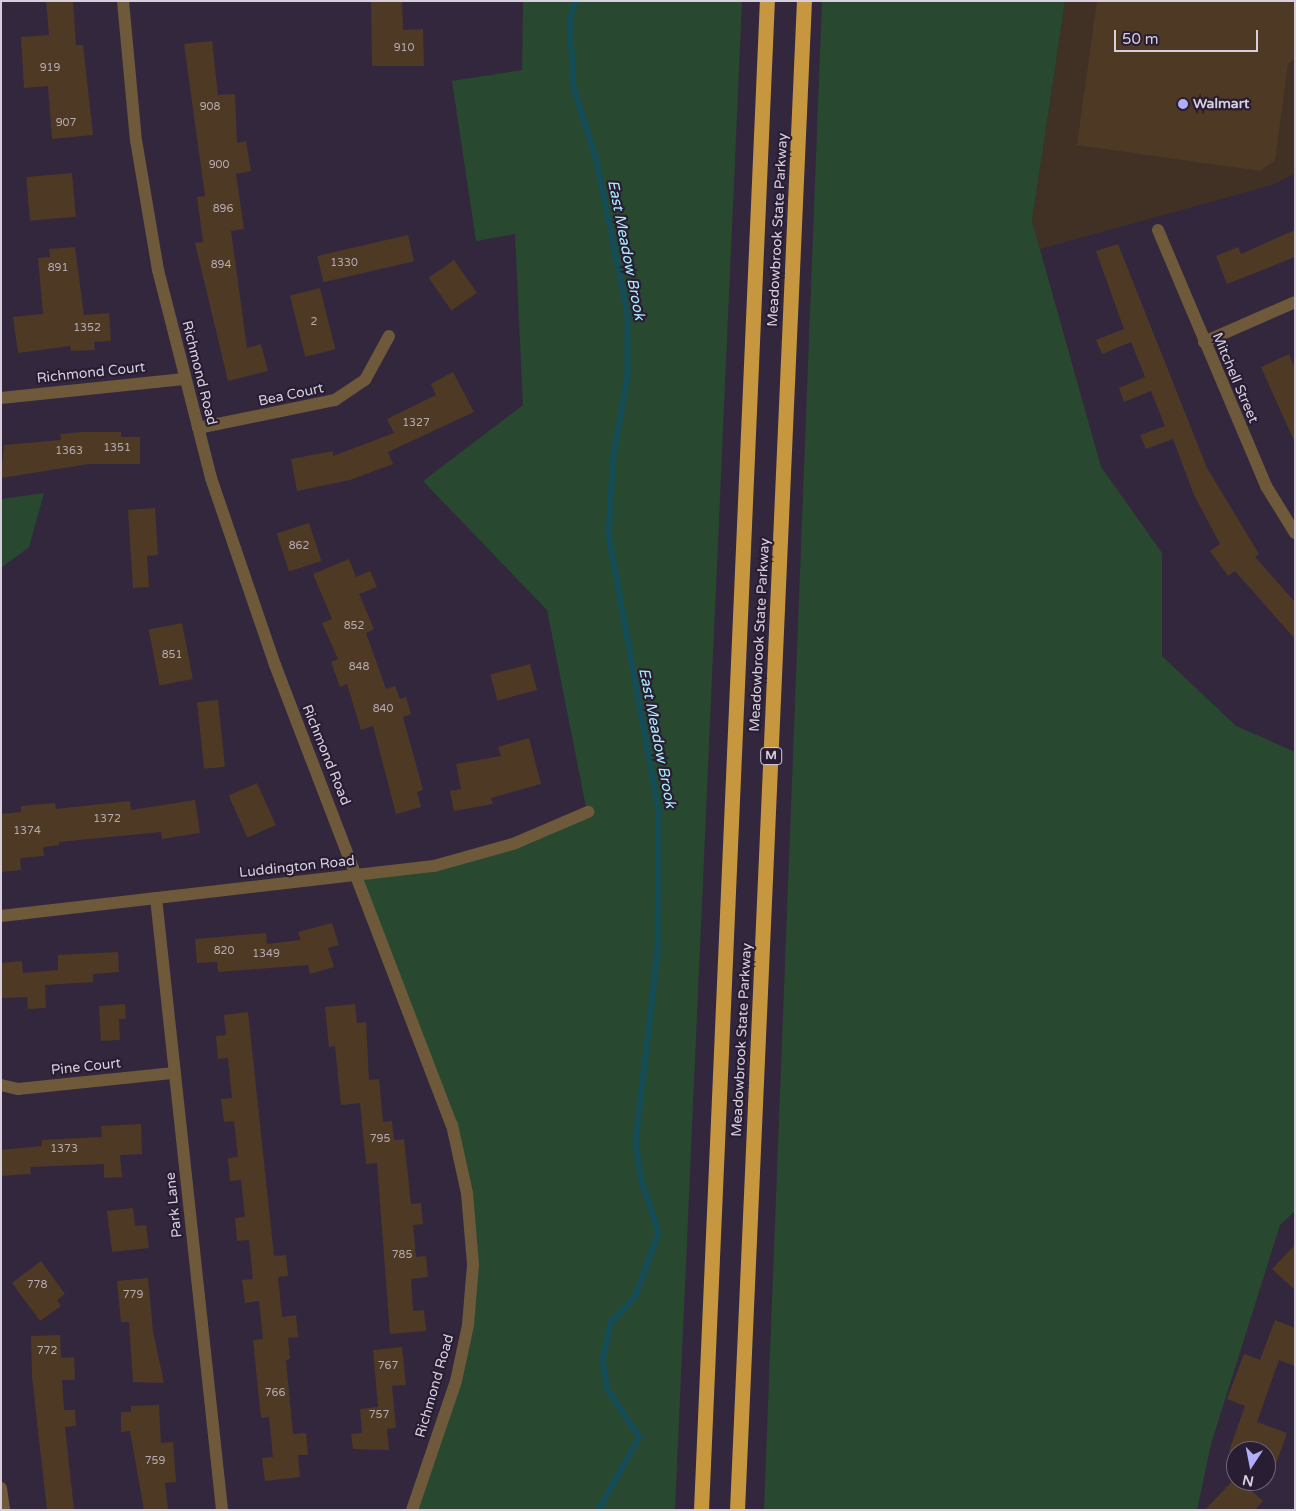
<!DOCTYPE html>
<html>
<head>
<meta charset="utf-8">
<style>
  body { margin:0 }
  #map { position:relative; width:1296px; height:1511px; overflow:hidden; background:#33273e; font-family:"Varela Round",sans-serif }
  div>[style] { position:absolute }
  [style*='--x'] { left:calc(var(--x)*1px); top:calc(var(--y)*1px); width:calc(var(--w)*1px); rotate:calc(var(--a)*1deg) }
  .commercial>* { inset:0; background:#403124 }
  .green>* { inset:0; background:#284930 }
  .stream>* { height:5.5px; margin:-2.75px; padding:0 2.75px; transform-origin:2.75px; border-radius:2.75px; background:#144d57 }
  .building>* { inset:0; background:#4e3924; transform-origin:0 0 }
  .street>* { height:12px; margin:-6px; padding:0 6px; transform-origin:6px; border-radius:6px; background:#6e5a3a }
  .highway>* { height:15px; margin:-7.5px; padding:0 7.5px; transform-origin:7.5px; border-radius:7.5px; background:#c7973f }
  .dots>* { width:14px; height:14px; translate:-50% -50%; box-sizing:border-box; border:2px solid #291d33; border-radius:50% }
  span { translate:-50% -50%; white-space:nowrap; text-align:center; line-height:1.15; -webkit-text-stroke:4.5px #291d33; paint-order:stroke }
  .number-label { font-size:11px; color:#b5aab0 }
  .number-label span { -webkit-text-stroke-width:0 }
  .shield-label span { padding:1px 4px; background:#291d33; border:1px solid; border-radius:4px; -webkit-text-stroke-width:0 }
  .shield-label { font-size:12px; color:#d7cfde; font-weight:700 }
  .poi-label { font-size:14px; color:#d7cfde; font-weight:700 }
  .left { translate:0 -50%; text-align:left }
  .street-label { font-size:14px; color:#d7cfde }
  .water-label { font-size:15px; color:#a8edfa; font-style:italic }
  .frame { position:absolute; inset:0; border:2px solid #d7cfde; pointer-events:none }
  .north { position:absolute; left:1226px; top:1441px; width:50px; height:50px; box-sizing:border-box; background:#291d33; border:1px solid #6f6477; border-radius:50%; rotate:191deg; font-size:14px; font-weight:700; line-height:20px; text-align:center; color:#d7cfde }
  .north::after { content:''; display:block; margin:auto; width:18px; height:22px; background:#b2adf9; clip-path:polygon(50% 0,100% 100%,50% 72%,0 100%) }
  .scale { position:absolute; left:1114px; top:30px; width:144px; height:22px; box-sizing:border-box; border:2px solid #d7cfde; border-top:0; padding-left:6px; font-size:15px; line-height:18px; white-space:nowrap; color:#d7cfde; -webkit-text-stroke:4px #291d33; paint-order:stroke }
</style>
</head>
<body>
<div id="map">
  <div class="commercial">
    <div style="clip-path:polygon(1065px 1px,1295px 1px,1295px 174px,1272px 185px,1040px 249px,1032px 221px)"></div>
  </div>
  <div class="green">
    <div style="clip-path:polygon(523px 1px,742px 1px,675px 1510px,412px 1510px,455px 1381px,473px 1265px,452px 1125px,358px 876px,434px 866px,587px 812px,547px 610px,423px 481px,523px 405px,515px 234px,476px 241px,452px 81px,522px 70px)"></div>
    <div style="clip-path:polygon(822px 1px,1065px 1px,1032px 221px,1101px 467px,1162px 553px,1162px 656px,1236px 726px,1295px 752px,1295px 1211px,1280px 1225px,1211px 1444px,1197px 1510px,764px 1510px)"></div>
    <div style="clip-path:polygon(44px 493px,29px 547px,1px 568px,1px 499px)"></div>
  </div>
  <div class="stream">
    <div style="--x:576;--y:1;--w:19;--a:108"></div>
    <div style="--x:570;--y:19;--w:68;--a:86.6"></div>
    <div style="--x:574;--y:87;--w:77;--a:72.7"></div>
    <div style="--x:597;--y:161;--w:156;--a:78.5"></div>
    <div style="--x:628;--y:314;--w:62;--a:90"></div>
    <div style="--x:628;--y:376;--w:80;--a:100"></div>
    <div style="--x:614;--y:455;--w:80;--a:93.6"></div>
    <div style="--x:609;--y:535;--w:279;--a:79.7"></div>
    <div style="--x:659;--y:809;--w:143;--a:90.4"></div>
    <div style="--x:658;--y:952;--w:190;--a:96.6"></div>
    <div style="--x:636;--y:1141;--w:36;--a:82"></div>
    <div style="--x:641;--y:1177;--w:59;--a:72.2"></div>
    <div style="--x:659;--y:1233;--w:69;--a:110.3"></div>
    <div style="--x:635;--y:1298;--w:35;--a:134"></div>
    <div style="--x:611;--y:1323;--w:38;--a:102"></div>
    <div style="--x:603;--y:1360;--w:30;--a:81"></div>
    <div style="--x:608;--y:1390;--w:57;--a:55.8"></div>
    <div style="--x:640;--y:1437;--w:84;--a:119.3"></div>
  </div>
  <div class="building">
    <div style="clip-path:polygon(46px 1px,73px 1px,76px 45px,83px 45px,93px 135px,52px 139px,48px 86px,24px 88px,21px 37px,49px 35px)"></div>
    <div style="clip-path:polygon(371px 1px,402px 1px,403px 30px,423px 29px,424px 66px,372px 66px)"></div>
    <div style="clip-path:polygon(1097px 1px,1295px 1px,1295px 59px,1288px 64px,1275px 160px,1260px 171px,1077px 145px)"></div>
    <div style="clip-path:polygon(212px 41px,218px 95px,235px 94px,237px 143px,246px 141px,251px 171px,236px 174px,244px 229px,231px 231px,247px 348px,261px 344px,268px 371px,228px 381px,195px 243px,203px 242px,197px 197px,205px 196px,184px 44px)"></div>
    <div style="left:72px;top:173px;width:44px;height:46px;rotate:85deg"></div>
    <div style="clip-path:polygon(1295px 230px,1295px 257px,1227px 284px,1216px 256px,1238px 247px,1241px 254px)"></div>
    <div style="left:408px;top:235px;width:27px;height:93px;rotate:77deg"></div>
    <div style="clip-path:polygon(1118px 244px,1207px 468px,1259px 554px,1255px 557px,1295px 602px,1295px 639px,1235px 571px,1228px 576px,1210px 551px,1220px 544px,1194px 495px,1173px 439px,1146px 449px,1140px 435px,1165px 426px,1151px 391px,1124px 402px,1119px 388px,1145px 377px,1131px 342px,1102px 354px,1096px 340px,1124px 329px,1096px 251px)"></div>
    <div style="clip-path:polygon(75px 247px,84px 315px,109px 313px,111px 341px,94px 342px,95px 350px,71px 351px,70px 346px,18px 353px,13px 317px,43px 314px,38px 258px,50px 257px,49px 249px)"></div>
    <div style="left:454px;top:260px;width:40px;height:31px;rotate:55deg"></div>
    <div style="left:320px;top:288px;width:63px;height:31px;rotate:76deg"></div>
    <div style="clip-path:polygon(1289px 354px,1295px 368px,1295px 443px,1261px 367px)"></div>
    <div style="clip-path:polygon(453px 372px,474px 412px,388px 452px,393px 464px,350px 480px,297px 491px,291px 459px,333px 451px,333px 456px,394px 433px,387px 419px,436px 395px,431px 384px)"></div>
    <div style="clip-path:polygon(82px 432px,121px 432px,121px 437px,140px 437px,140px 464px,89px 464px,1px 478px,4px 445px,61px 440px,60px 434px)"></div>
    <div style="clip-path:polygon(155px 508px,158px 555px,147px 556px,149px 587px,133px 588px,128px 510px)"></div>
    <div style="left:309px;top:523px;width:40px;height:34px;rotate:72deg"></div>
    <div style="clip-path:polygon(349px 559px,356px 577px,370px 571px,377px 587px,359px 594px,374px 629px,366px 633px,386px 689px,395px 686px,400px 699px,406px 697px,411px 714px,403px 717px,423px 790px,417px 792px,421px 807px,396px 814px,373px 726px,361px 730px,347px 684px,340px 687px,331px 662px,338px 659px,322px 623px,332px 619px,313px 574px)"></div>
    <div style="left:182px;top:623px;width:57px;height:34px;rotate:79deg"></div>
    <div style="left:530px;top:664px;width:27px;height:41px;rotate:75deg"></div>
    <div style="left:218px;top:700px;width:67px;height:21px;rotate:84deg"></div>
    <div style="clip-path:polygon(529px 738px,541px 784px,491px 798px,493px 804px,454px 811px,450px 791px,461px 789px,456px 764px,501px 756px,498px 747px)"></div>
    <div style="left:257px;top:783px;width:46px;height:31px;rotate:66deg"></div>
    <div style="clip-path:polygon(195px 800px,200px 833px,162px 839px,161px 832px,59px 842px,59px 845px,43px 847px,44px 856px,20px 858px,21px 870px,1px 872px,1px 814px,21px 812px,21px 806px,55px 803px,56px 809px,130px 801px,131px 810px)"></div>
    <div style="clip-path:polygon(332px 923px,339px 945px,328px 948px,334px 967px,310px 974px,308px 965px,218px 972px,217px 962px,197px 963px,195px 939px,266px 933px,267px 944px,301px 940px,298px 932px)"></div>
    <div style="clip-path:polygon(118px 952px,119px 972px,93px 974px,93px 982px,45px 985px,46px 1008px,28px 1009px,27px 997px,2px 998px,1px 963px,22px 961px,23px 973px,58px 970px,58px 955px)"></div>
    <div style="clip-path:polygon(125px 1004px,126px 1019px,119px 1019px,120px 1040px,101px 1041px,99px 1006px)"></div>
    <div style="clip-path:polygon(355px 1004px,357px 1023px,366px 1022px,369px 1080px,379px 1079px,383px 1122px,392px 1121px,394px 1140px,404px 1139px,411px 1204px,421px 1203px,423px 1224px,413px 1225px,416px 1257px,426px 1256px,428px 1277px,411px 1279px,413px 1311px,424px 1310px,426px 1331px,390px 1334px,377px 1163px,366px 1164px,360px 1103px,341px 1105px,335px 1046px,329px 1047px,325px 1007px)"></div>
    <div style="clip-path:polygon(248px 1012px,274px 1256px,286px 1255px,288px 1276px,278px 1277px,282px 1317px,296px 1315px,298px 1337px,288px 1338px,290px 1359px,286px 1360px,293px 1434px,306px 1433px,308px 1455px,298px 1455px,300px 1477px,265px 1481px,262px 1458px,273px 1457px,269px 1417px,261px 1418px,253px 1340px,263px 1339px,259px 1301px,245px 1303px,242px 1280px,253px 1279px,249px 1240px,237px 1241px,235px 1218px,245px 1217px,241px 1180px,230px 1181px,228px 1158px,238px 1157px,234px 1121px,224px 1122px,221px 1099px,232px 1098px,228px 1058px,218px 1059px,216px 1036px,226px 1035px,224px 1015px)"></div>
    <div style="clip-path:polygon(141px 1124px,142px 1154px,120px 1155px,122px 1177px,104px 1178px,104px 1164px,30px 1167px,31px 1174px,1px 1176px,1px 1150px,42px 1146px,42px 1140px,102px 1137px,101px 1126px)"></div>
    <div style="clip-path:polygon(133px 1208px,135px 1226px,146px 1225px,149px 1248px,112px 1252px,107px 1211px)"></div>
    <div style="clip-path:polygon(1295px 1245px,1295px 1290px,1272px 1269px)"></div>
    <div style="clip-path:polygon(41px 1261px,65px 1294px,57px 1300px,61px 1306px,40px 1321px,12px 1283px)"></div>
    <div style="clip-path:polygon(148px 1278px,153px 1331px,164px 1383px,133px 1382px,129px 1322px,121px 1322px,117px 1281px)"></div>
    <div style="clip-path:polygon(1275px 1320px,1295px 1328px,1295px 1366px,1279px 1360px,1257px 1422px,1287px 1433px,1268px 1486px,1266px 1451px,1229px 1451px,1245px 1406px,1227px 1399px,1244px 1354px,1260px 1360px)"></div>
    <div style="clip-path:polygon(60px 1335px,61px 1358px,74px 1357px,75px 1380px,62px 1380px,64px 1410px,75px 1410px,76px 1426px,65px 1427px,74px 1510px,47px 1510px,32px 1377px,31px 1336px)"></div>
    <div style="clip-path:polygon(402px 1347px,406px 1385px,392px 1386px,396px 1428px,387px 1429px,389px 1450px,353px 1449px,351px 1434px,362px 1433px,360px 1409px,378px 1407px,373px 1350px)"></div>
    <div style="clip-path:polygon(159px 1405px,161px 1443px,173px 1442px,176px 1482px,165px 1483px,168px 1510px,144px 1510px,130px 1431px,121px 1432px,121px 1412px,131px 1412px,131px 1406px)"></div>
    <div style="clip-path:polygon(1236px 1477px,1263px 1501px,1255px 1510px,1205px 1510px)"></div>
  </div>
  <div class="street">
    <div style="--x:123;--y:1;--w:140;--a:84.7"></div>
    <div style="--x:136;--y:140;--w:132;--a:80.4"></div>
    <div style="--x:158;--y:270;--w:215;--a:75.7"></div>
    <div style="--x:211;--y:478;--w:198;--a:71.1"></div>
    <div style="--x:275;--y:665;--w:493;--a:69"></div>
    <div style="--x:452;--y:1125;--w:70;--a:77.6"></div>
    <div style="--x:467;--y:1193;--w:72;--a:85.2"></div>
    <div style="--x:473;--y:1265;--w:60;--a:94.8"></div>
    <div style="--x:468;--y:1325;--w:57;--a:102.1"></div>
    <div style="--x:456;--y:1381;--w:136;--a:108.8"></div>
    <div style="--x:1158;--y:230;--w:278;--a:67.1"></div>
    <div style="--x:1266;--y:486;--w:55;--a:58.3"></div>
    <div style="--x:1204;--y:342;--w:99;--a:-23.7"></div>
    <div style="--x:1;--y:398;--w:184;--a:-5.9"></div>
    <div style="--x:198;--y:428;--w:140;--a:-11.6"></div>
    <div style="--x:335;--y:400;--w:36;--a:-34"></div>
    <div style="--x:365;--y:380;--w:50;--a:-61.4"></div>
    <div style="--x:156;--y:898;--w:616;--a:83.84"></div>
    <div style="--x:1;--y:916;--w:436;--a:-6.6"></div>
    <div style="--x:434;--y:866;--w:82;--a:-15.6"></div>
    <div style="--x:513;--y:844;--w:82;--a:-23.1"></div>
    <div style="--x:1;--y:1085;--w:17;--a:13"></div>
    <div style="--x:18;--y:1089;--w:157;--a:-5.9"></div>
    <div style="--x:1;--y:1488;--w:22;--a:82"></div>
  </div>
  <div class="highway">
    <div style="--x:701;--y:1510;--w:1510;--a:-87.5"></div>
    <div style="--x:737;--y:1510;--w:1510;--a:-87.46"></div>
  </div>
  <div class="dots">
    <div style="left:1183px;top:104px;background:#b2adf9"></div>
  </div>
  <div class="number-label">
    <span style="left:404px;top:48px">910</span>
    <span style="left:50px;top:68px">919</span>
    <span style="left:210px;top:107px">908</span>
    <span style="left:66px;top:123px">907</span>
    <span style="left:219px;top:165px">900</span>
    <span style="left:223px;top:209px">896</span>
    <span style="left:344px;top:263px">1330</span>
    <span style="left:221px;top:265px">894</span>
    <span style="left:58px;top:268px">891</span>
    <span style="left:314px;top:322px">2</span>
    <span style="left:87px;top:328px">1352</span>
    <span style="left:416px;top:423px">1327</span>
    <span style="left:117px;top:448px">1351</span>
    <span style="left:69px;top:451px">1363</span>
    <span style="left:299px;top:546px">862</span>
    <span style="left:354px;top:626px">852</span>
    <span style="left:172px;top:655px">851</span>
    <span style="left:359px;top:667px">848</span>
    <span style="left:383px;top:709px">840</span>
    <span style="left:107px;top:819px">1372</span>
    <span style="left:27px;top:831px">1374</span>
    <span style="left:224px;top:951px">820</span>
    <span style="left:266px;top:954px">1349</span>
    <span style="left:380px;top:1139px">795</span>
    <span style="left:64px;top:1149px">1373</span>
    <span style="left:402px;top:1255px">785</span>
    <span style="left:37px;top:1285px">778</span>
    <span style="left:133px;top:1295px">779</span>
    <span style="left:47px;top:1351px">772</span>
    <span style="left:388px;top:1366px">767</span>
    <span style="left:275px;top:1393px">766</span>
    <span style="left:379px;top:1415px">757</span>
    <span style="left:155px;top:1461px">759</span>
  </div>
  <div class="shield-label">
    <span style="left:771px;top:756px">M</span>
  </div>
  <div class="poi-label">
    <span class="left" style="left:1193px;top:104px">Walmart</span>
  </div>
  <div class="street-label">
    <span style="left:778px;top:230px;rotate:-87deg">Meadowbrook State Parkway</span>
    <span style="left:91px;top:373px;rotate:-6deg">Richmond Court</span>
    <span style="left:199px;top:373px;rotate:76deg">Richmond Road</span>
    <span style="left:1235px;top:378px;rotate:67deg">Mitchell Street</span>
    <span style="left:291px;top:395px;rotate:-12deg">Bea Court</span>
    <span style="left:760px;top:635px;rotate:-87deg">Meadowbrook State Parkway</span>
    <span style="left:326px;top:755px;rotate:68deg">Richmond Road</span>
    <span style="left:297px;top:867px;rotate:-6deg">Luddington Road</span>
    <span style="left:742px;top:1040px;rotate:-87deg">Meadowbrook State Parkway</span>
    <span style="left:86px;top:1067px;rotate:-6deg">Pine Court</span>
    <span style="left:174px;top:1205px;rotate:-96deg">Park Lane</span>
    <span style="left:435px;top:1386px;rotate:-74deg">Richmond Road</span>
  </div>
  <div class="water-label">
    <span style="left:626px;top:250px;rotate:79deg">East Meadow Brook</span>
    <span style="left:657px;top:738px;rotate:79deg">East Meadow Brook</span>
  </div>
  <div class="frame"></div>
  <div class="north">N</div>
  <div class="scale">50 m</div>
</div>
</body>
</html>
